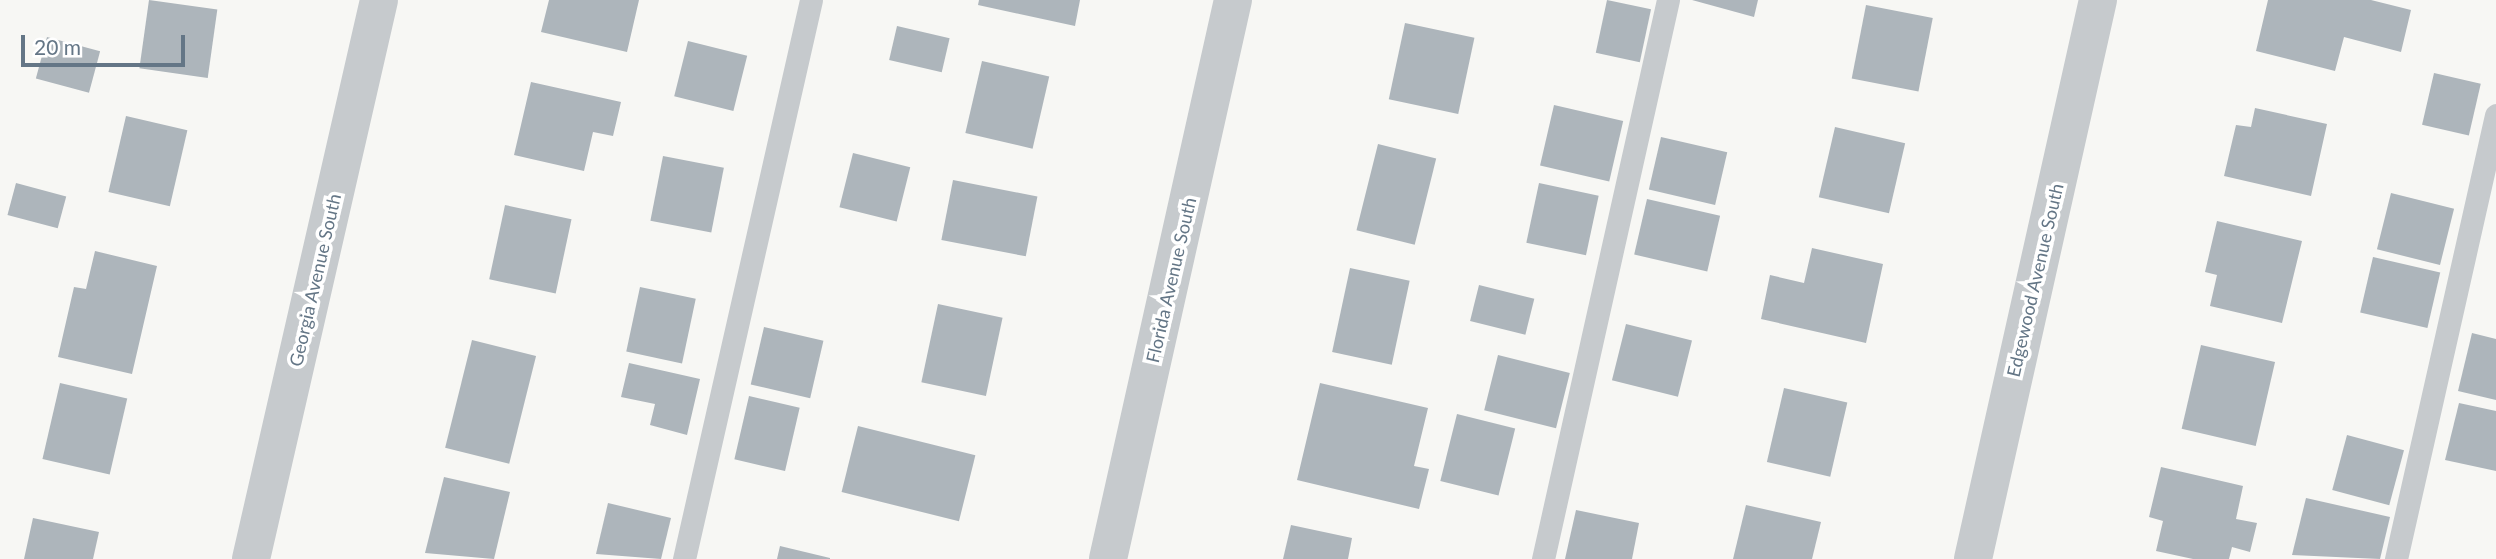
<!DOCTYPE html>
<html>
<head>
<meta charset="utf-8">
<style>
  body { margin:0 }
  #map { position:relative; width:2496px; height:559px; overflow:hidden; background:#f7f7f4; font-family:Lato,sans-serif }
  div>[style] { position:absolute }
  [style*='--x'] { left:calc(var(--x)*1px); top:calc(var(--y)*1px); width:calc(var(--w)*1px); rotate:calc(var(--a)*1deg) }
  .building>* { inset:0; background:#adb5bb; transform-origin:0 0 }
  .service>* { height:23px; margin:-11.5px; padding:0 11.5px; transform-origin:11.5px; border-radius:11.5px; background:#c6cacd }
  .minor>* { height:38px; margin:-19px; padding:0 19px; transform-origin:19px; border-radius:19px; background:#c6cacd }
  span { translate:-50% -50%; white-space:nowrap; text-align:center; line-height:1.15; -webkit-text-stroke:7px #fff; paint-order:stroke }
  .street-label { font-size:18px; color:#647686 }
  .scale { position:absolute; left:21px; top:35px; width:164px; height:32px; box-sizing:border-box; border:4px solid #647686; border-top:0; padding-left:9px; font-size:21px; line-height:24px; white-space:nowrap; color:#647686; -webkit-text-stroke:5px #fff; paint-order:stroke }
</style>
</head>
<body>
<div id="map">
  <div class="building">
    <div style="left:149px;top:0;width:69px;height:69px;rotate:8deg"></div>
    <div style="clip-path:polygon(549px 0,639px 0,627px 52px,541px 32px)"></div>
    <div style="clip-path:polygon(979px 0,1080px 0,1075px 26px,978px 5px)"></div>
    <div style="left:1607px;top:0;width:45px;height:54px;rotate:12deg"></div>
    <div style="clip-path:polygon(1692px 0,1758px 0,1754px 17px)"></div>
    <div style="clip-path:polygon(2268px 0,2371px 0,2411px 10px,2401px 52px,2344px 37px,2335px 71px,2256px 51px)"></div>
    <div style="left:1866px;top:5px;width:68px;height:75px;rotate:11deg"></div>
    <div style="left:1405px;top:23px;width:71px;height:78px;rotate:12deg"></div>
    <div style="left:897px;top:26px;width:54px;height:35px;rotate:13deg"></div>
    <div style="left:47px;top:37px;width:55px;height:43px;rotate:15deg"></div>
    <div style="left:688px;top:41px;width:61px;height:57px;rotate:14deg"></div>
    <div style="left:982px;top:61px;width:69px;height:74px;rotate:13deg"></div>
    <div style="left:2434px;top:73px;width:48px;height:53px;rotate:13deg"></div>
    <div style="clip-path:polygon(531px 82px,621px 102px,613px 136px,593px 132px,584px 171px,514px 155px)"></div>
    <div style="left:1554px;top:105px;width:71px;height:62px;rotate:13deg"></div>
    <div style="clip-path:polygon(2255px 108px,2327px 124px,2311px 196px,2224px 176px,2236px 125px,2251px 127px)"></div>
    <div style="left:126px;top:116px;width:63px;height:78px;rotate:13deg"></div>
    <div style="left:1835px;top:127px;width:72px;height:72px;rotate:13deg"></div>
    <div style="left:1661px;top:137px;width:68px;height:54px;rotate:13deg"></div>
    <div style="left:1378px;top:144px;width:60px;height:89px;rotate:14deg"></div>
    <div style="left:853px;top:153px;width:59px;height:56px;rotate:14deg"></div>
    <div style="left:663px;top:156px;width:62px;height:66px;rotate:11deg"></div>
    <div style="left:953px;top:180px;width:86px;height:61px;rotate:11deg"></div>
    <div style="left:16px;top:183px;width:52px;height:33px;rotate:15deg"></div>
    <div style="left:1539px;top:183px;width:61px;height:61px;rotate:12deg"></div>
    <div style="left:2391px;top:193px;width:65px;height:58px;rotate:14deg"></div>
    <div style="left:1647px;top:199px;width:75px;height:57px;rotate:13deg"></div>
    <div style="left:505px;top:205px;width:68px;height:76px;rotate:12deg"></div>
    <div style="clip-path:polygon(2217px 221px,2302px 241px,2282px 323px,2210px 306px,2217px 275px,2205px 272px)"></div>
    <div style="clip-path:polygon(1812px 248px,1883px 264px,1866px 343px,1761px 319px,1770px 275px,1804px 283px)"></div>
    <div style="clip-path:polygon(95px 251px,157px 266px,132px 374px,58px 357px,74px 287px,86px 289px)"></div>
    <div style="left:2373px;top:257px;width:69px;height:57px;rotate:13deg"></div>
    <div style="left:1350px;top:268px;width:61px;height:86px;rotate:12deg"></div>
    <div style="left:1479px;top:285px;width:57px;height:37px;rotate:14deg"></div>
    <div style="left:640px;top:287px;width:57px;height:66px;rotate:12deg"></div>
    <div style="left:938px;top:304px;width:66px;height:80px;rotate:12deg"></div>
    <div style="left:1626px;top:324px;width:68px;height:58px;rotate:14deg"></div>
    <div style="left:764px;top:327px;width:61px;height:59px;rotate:13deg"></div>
    <div style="clip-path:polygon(2472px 333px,2496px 339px,2496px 400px,2458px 391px)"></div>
    <div style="left:472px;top:340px;width:66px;height:111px;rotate:14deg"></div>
    <div style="left:2201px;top:345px;width:76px;height:86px;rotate:13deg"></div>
    <div style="left:1498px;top:355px;width:74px;height:57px;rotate:14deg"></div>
    <div style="clip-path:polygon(629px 363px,700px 379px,687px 435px,650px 425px,655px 404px,621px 397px)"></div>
    <div style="left:60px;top:383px;width:69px;height:78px;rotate:13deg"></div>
    <div style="clip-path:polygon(1320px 383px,1428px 408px,1414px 466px,1429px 469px,1419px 509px,1297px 480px)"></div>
    <div style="left:1784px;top:388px;width:65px;height:76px;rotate:13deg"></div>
    <div style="left:749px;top:396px;width:52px;height:65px;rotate:13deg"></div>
    <div style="clip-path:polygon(2459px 403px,2496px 411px,2496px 471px,2445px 460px)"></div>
    <div style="left:1457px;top:414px;width:60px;height:69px;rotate:14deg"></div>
    <div style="left:858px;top:426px;width:121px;height:68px;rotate:14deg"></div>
    <div style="left:2347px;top:435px;width:59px;height:57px;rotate:15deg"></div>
    <div style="clip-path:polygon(2161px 467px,2243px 486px,2236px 519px,2257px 523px,2250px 552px,2232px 547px,2229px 559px,2193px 559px,2156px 551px,2163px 521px,2149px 517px)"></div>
    <div style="clip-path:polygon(444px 477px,510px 492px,494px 559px,425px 553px)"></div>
    <div style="clip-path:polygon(2306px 498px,2390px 517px,2380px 559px,2292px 555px)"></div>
    <div style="clip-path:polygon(608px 503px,671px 518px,661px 559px,596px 554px)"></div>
    <div style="clip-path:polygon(1746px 505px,1821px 522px,1812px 559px,1733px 559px)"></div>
    <div style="clip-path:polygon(1576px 510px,1639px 523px,1632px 559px,1565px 559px)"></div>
    <div style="clip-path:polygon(33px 518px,99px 532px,93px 559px,24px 559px)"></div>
    <div style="clip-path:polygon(1291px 525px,1352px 538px,1348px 559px,1283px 559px)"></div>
    <div style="clip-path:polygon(780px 546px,830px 558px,830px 559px,777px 559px)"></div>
  </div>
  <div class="service">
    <div style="--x:684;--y:559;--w:573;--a:-77.2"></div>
    <div style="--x:1543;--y:559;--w:573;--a:-77.4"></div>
    <div style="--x:2396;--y:559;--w:455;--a:-77.3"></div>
  </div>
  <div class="minor">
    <div style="--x:251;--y:559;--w:573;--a:-77.1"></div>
    <div style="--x:1108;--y:559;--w:573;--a:-77.4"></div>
    <div style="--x:1973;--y:559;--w:573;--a:-77.4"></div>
  </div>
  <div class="street-label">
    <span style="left:315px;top:280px;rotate:-77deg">Georgia Avenue South</span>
    <span style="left:1171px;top:280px;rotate:-77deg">Florida Avenue South</span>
    <span style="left:2035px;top:280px;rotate:-77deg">Edgewood Avenue South</span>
  </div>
  <div class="scale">20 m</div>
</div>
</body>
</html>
